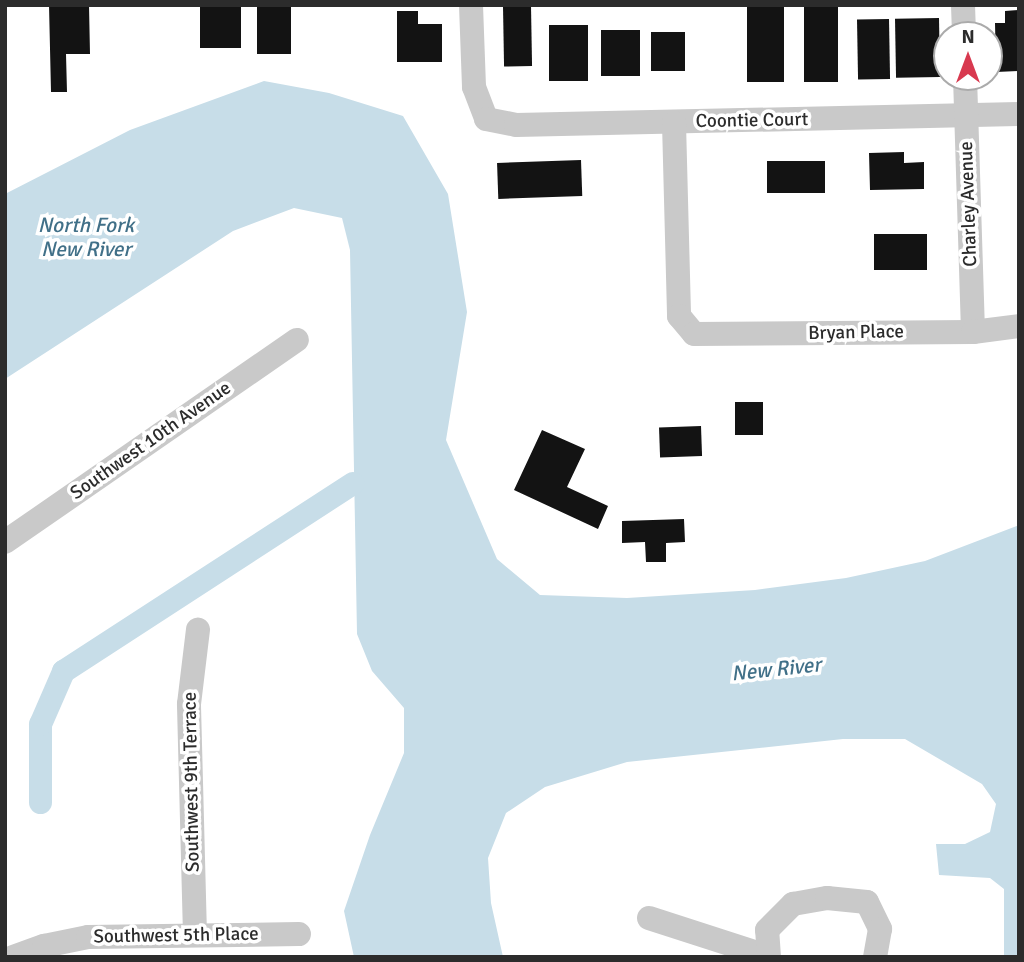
<!DOCTYPE html>
<html>
<head>
<meta charset="utf-8">
<style>
  body { margin:0 }
  #map { position:relative; width:1024px; height:962px; overflow:hidden; background:#fff; font-family:Signika,sans-serif }
  div>[style] { position:absolute }
  [style*='--x'] { left:calc(var(--x)*1px); top:calc(var(--y)*1px); width:calc(var(--w)*1px); rotate:calc(var(--a)*1deg) }
  .water>* { inset:0; background:#c7dde8 }
  .canal>* { height:23px; margin:-11.5px; padding:0 11.5px; transform-origin:11.5px; border-radius:11.5px; background:#c7dde8 }
  .building>* { inset:0; background:#131313; transform-origin:0 0 }
  .street>* { height:24px; margin:-12px; padding:0 12px; transform-origin:12px; border-radius:12px; background:#c9c9c9 }
  span { translate:-50% -50%; white-space:nowrap; text-align:center; line-height:1.15; -webkit-text-stroke:7px #fff; paint-order:stroke }
  .street-label { font-size:19px; color:#2c2c2c }
  .water-label { font-size:21px; color:#417088; font-style:italic }
  .frame { position:absolute; inset:0; border:7px solid #2c2c2c; pointer-events:none }
  .north { position:absolute; left:933px; top:21px; width:70px; height:70px; box-sizing:border-box; background:#fff; border:2px solid #ababab; border-radius:50%; rotate:0deg; font-size:19px; font-weight:700; line-height:28px; text-align:center; color:#2c2c2c }
  .north::after { content:''; display:block; margin:auto; width:24px; height:32px; background:#d8394f; clip-path:polygon(50% 0,100% 100%,50% 72%,0 100%) }
</style>
</head>
<body>
<div id="map">
  <div class="water">
    <div style="clip-path:polygon(264px 81px,329px 93px,403px 116px,448px 194px,467px 312px,446px 440px,497px 559px,540px 595px,627px 598px,755px 590px,846px 578px,925px 561px,1019px 525px,1019px 957px,1004px 957px,1004px 889px,990px 878px,939px 875px,936px 844px,965px 844px,990px 832px,996px 804px,982px 784px,905px 739px,843px 739px,627px 762px,545px 787px,506px 813px,488px 858px,491px 903px,503px 957px,354px 957px,344px 911px,370px 835px,404px 753px,404px 708px,372px 671px,357px 634px,350px 250px,342px 218px,294px 208px,233px 231px,5px 379px,5px 194px,130px 130px)"></div>
  </div>
  <div class="canal">
    <div style="--x:40;--y:802;--w:78;--a:-90"></div>
    <div style="--x:40;--y:724;--w:58;--a:-66.5"></div>
    <div style="--x:63;--y:671;--w:345;--a:-33"></div>
  </div>
  <div class="building">
    <div style="clip-path:polygon(49px 5px,89px 5px,90px 54px,66px 54px,67px 92px,51px 92px)"></div>
    <div style="left:200px;top:5px;width:41px;height:43px"></div>
    <div style="left:257px;top:5px;width:34px;height:49px"></div>
    <div style="left:747px;top:5px;width:37px;height:77px"></div>
    <div style="left:804px;top:5px;width:34px;height:77px"></div>
    <div style="left:531px;top:6px;width:60px;height:28px;rotate:89deg"></div>
    <div style="clip-path:polygon(1019px 10px,1019px 71px,996px 72px,995px 23px,1005px 23px,1005px 11px)"></div>
    <div style="clip-path:polygon(397px 11px,418px 11px,418px 24px,442px 24px,442px 62px,397px 62px)"></div>
    <div style="left:939px;top:18px;width:59px;height:44px;rotate:89deg"></div>
    <div style="left:889px;top:19px;width:60px;height:32px;rotate:89deg"></div>
    <div style="left:549px;top:25px;width:39px;height:56px"></div>
    <div style="left:640px;top:30px;width:46px;height:39px;rotate:90deg"></div>
    <div style="left:685px;top:32px;width:39px;height:34px;rotate:90deg"></div>
    <div style="clip-path:polygon(904px 152px,904px 163px,924px 162px,924px 189px,870px 190px,869px 153px)"></div>
    <div style="left:581px;top:160px;width:36px;height:84px;rotate:88deg"></div>
    <div style="left:767px;top:161px;width:58px;height:32px"></div>
    <div style="left:927px;top:234px;width:36px;height:53px;rotate:90deg"></div>
    <div style="left:763px;top:402px;width:33px;height:28px;rotate:90deg"></div>
    <div style="left:701px;top:426px;width:30px;height:42px;rotate:88deg"></div>
    <div style="clip-path:polygon(542px 430px,585px 449px,567px 487px,608px 506px,598px 529px,514px 490px)"></div>
    <div style="clip-path:polygon(684px 519px,685px 542px,666px 543px,666px 562px,646px 562px,645px 542px,622px 543px,622px 521px)"></div>
  </div>
  <div class="street">
    <div style="--x:471;--y:5;--w:82;--a:87.9"></div>
    <div style="--x:474;--y:87;--w:34;--a:69"></div>
    <div style="--x:486;--y:119;--w:31;--a:11"></div>
    <div style="--x:516;--y:125;--w:503;--a:-1.25"></div>
    <div style="--x:963;--y:5;--w:30;--a:88"></div>
    <div style="--x:965;--y:77;--w:255;--a:88.2"></div>
    <div style="--x:674;--y:123;--w:193;--a:88.5"></div>
    <div style="--x:679;--y:316;--w:23;--a:50"></div>
    <div style="--x:694;--y:334;--w:279;--a:-0.4"></div>
    <div style="--x:973;--y:332;--w:46;--a:-7.4"></div>
    <div style="--x:5;--y:542;--w:355;--a:-34.7"></div>
    <div style="--x:649;--y:918;--w:124;--a:17.9"></div>
    <div style="--x:195;--y:935;--w:231;--a:-91.5"></div>
    <div style="--x:189;--y:704;--w:75;--a:-83.1"></div>
    <div style="--x:13;--y:957;--w:33;--a:-20"></div>
    <div style="--x:44;--y:946;--w:45;--a:-11.6"></div>
    <div style="--x:88;--y:937;--w:211;--a:-0.8"></div>
    <div style="--x:769;--y:957;--w:27;--a:-94"></div>
    <div style="--x:767;--y:930;--w:37;--a:-45"></div>
    <div style="--x:793;--y:904;--w:35;--a:-10"></div>
    <div style="--x:827;--y:898;--w:40;--a:5.7"></div>
    <div style="--x:867;--y:902;--w:30;--a:64"></div>
    <div style="--x:880;--y:929;--w:28;--a:100"></div>
  </div>
  <div class="street-label">
    <span style="left:752px;top:121px;rotate:-1deg">Coontie Court</span>
    <span style="left:969px;top:204px;rotate:-92deg">Charley Avenue</span>
    <span style="left:856px;top:333px;rotate:-1deg">Bryan Place</span>
    <span style="left:151px;top:441px;rotate:-35deg">Southwest 10th Avenue</span>
    <span style="left:192px;top:782px;rotate:-91deg">Southwest 9th Terrace</span>
    <span style="left:176px;top:936px;rotate:-1deg">Southwest 5th Place</span>
  </div>
  <div class="water-label">
    <span style="left:86px;top:237px">North Fork<br>New River</span>
    <span style="left:776px;top:669px;rotate:-6deg">New River</span>
  </div>
  <div class="frame"></div>
  <div class="north">N</div>
</div>
</body>
</html>
